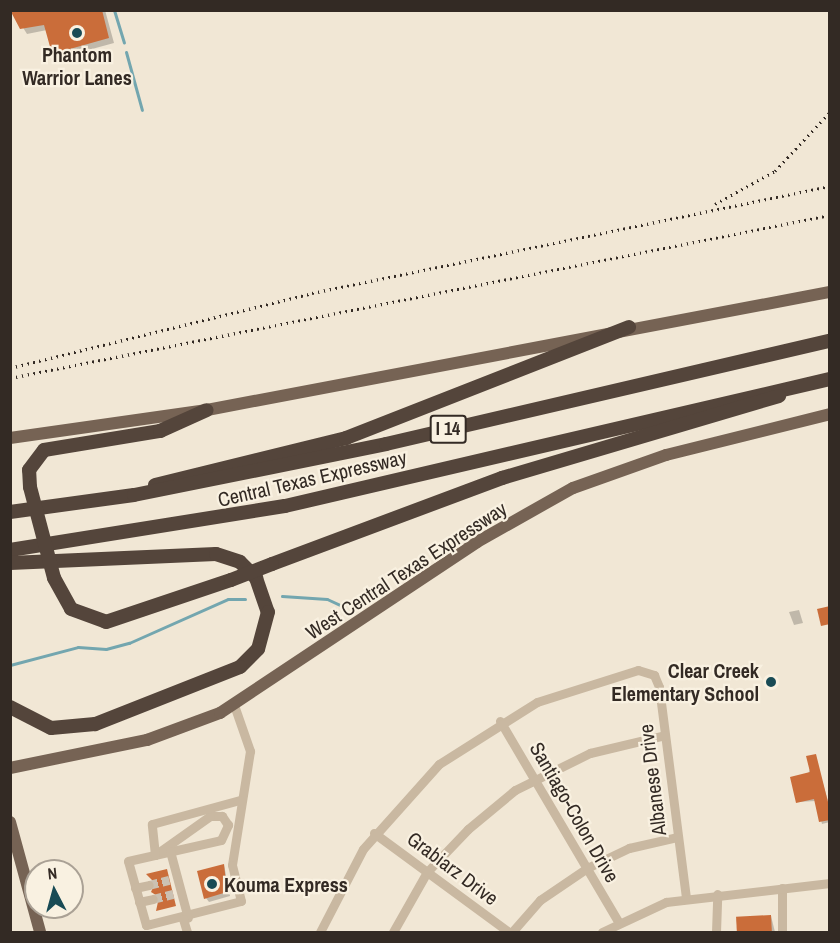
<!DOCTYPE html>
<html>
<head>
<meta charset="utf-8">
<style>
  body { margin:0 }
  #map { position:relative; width:840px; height:943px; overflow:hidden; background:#f1e7d5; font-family:"Archivo Narrow",sans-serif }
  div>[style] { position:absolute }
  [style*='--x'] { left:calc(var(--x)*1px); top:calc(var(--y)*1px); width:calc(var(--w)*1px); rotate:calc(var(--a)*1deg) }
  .shadow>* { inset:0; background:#0003 }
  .stream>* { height:3px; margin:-1.5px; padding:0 1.5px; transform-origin:1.5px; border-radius:1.5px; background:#73a6af }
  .building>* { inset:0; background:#ca6d3a; transform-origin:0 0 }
  .minor-tunnel>* { height:9px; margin-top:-4.5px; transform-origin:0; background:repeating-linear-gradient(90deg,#cbc1b2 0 9px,transparent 0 13.5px) }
  .minor>* { height:9px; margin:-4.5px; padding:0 4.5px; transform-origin:4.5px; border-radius:4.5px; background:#c9b8a1 }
  .major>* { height:12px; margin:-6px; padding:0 6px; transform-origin:6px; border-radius:6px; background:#766354 }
  .highway>* { height:14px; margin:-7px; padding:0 7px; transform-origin:7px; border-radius:7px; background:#54453b }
  .rail>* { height:3px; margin-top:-1.5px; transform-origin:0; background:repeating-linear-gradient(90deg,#332a24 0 1.5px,transparent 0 6px) }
  .highway-bridge>* { height:14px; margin:-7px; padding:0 7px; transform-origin:7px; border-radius:7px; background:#54453b }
  .dots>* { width:16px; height:16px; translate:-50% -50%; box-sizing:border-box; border:3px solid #f9f1e1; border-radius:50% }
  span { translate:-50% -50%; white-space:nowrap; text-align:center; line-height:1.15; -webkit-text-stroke:4.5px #f9f1e1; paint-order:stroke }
  .shield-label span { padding:2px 4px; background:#f9f1e1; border:2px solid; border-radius:4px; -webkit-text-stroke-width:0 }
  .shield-label { font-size:18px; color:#332a24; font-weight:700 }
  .poi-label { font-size:20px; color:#332a24; font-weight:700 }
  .right { translate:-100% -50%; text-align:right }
  .left { translate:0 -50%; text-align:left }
  .street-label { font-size:20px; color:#332a24 }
  .frame { position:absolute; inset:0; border:12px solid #332a24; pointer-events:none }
  .north { position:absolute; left:24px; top:859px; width:60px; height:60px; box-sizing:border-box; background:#f9f1e1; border:2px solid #aaa195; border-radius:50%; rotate:354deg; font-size:16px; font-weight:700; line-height:24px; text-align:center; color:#332a24 }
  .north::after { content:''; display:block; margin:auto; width:21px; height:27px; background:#194b55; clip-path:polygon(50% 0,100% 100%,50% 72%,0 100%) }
</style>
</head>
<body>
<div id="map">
  <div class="shadow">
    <div style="clip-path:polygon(12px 10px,105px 10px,114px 43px,59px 58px,47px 30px,27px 34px)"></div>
    <div style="clip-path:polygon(799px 610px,803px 623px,794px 625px,789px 612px)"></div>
    <div style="clip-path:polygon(815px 756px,830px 808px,830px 822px,822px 824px,816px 801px,797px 802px)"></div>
    <div style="clip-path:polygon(224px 865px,230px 896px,209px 902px,206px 898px)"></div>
    <div style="clip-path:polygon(771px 916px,775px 932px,738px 932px)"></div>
  </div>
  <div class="stream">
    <div style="--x:114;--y:10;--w:34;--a:73"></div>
    <div style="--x:126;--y:52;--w:60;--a:74.6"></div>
    <div style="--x:282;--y:596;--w:45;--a:3.8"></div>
    <div style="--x:327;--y:599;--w:17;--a:25"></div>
    <div style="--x:10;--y:665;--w:70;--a:-14.8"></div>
    <div style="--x:78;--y:647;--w:28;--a:4"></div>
    <div style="--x:106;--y:649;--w:24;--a:-15"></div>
    <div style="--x:129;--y:643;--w:108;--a:-24"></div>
    <div style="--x:228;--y:599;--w:17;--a:0"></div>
  </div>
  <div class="building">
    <div style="clip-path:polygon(10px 10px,102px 10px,109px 38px,52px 54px,44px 25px,20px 29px)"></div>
    <div style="clip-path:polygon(830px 606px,830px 624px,821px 626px,817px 609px)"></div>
    <div style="clip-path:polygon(816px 754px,830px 810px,830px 820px,819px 822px,814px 799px,796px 803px,790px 777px,810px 772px,806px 756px)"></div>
    <div style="clip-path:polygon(224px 864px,227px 892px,204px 899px,197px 871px)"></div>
    <div style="clip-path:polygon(167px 869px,176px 906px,156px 911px,159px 897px,151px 892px,155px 883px,146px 874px)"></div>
    <div style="left:771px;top:915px;width:17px;height:35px;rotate:87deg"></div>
  </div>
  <div class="minor-tunnel">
    <div style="--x:149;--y:885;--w:21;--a:-14"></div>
    <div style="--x:153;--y:899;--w:21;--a:-14"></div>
  </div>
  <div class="minor">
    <div style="--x:234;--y:705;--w:49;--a:70.8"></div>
    <div style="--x:250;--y:751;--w:115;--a:99"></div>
    <div style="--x:232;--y:865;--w:37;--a:76"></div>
    <div style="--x:241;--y:901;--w:98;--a:165.8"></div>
    <div style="--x:146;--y:925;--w:66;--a:-105.7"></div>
    <div style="--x:128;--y:861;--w:95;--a:-12.7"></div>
    <div style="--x:221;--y:840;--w:17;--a:-65"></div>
    <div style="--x:228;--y:825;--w:11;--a:-124"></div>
    <div style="--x:222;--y:816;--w:12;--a:180"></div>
    <div style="--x:210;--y:816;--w:67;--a:144.7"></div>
    <div style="--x:155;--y:855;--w:31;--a:-96"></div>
    <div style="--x:152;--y:824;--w:91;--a:-15.3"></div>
    <div style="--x:500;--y:721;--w:232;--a:59.5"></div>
    <div style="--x:374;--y:833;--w:167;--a:36.3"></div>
    <div style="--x:170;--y:851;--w:69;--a:75"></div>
    <div style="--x:135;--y:888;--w:14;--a:-12"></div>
    <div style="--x:782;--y:888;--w:44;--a:90"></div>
    <div style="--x:139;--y:902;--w:14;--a:-12"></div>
    <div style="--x:183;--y:919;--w:14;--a:73"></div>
    <div style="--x:320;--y:932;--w:93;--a:-62.6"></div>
    <div style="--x:363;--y:849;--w:114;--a:-48.2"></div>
    <div style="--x:439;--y:764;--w:116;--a:-32.3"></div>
    <div style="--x:537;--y:702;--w:106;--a:-17.6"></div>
    <div style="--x:638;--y:670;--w:17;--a:17"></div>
    <div style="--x:654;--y:675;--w:13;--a:67"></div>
    <div style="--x:659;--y:687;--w:213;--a:82.7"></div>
    <div style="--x:393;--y:932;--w:69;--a:-60.5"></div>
    <div style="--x:427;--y:872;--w:59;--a:-46.4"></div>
    <div style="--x:468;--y:829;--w:61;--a:-39.7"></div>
    <div style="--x:515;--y:790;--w:84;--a:-26.3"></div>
    <div style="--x:590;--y:753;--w:77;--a:-13.5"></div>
    <div style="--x:512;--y:932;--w:43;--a:-48.8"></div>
    <div style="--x:540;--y:900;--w:57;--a:-34.2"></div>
    <div style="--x:587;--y:868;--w:47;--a:-25.5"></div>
    <div style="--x:629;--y:848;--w:49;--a:-12.9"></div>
    <div style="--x:602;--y:932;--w:71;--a:-25.1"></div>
    <div style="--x:666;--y:902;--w:165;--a:-6.6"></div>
    <div style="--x:716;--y:932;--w:38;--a:-88"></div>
  </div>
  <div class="major">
    <div style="--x:10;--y:438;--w:199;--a:-8.1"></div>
    <div style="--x:207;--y:410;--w:634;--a:-10.73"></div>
    <div style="--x:10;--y:768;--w:140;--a:-11.6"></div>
    <div style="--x:147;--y:740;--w:78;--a:-20.3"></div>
    <div style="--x:220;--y:713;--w:309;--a:-33.6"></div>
    <div style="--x:477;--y:542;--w:110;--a:-29.4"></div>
    <div style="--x:573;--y:488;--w:99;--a:-19.5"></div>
    <div style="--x:666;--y:455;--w:169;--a:-14"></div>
    <div style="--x:10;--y:822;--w:114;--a:74.7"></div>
  </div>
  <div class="highway">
    <div style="--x:155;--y:485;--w:197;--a:-13.8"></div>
    <div style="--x:346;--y:438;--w:304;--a:-21.4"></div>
    <div style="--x:30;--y:487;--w:17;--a:-93"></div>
    <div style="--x:29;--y:470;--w:25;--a:-53"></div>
    <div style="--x:44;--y:450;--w:118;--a:-9.3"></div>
    <div style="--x:160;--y:431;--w:51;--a:-24.1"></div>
    <div style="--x:10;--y:512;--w:125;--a:-7.8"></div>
    <div style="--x:134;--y:495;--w:257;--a:-11.4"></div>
    <div style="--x:386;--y:444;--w:456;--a:-13.1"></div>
    <div style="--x:10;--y:550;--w:278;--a:-9.1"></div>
    <div style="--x:285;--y:506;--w:560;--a:-13.12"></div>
    <div style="--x:10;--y:563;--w:206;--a:-2.5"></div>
    <div style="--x:216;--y:554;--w:25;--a:18"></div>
    <div style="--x:240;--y:562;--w:23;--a:45"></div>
    <div style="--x:256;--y:578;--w:36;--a:71"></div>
    <div style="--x:268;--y:612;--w:38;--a:105"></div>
    <div style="--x:258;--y:649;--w:25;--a:135"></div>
    <div style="--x:240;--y:667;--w:156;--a:158.5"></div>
    <div style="--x:95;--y:724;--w:44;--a:174.8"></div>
    <div style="--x:51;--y:728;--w:46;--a:-152.9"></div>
    <div style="--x:272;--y:564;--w:246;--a:-20.5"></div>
    <div style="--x:502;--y:478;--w:289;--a:-16.5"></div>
    <div style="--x:54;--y:578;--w:35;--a:61"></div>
    <div style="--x:71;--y:609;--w:37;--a:20"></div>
    <div style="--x:106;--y:622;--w:132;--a:-18.6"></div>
  </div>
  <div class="rail">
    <div style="--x:715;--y:204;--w:68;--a:-28.8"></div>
    <div style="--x:775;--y:171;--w:81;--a:-47"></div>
    <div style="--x:10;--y:368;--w:311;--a:-13.9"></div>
    <div style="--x:312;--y:293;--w:529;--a:-11.67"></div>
    <div style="--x:10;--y:378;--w:836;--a:-11.24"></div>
  </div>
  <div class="highway-bridge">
    <div style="--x:30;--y:487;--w:94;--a:75.2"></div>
    <div style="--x:231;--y:580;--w:44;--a:-21.3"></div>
  </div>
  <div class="dots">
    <div style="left:77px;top:33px;background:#194b55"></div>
    <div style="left:771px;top:682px;background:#194b55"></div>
    <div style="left:212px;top:884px;background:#194b55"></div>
  </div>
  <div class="shield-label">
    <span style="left:448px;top:429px">I 14</span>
  </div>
  <div class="poi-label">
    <span style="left:77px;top:66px">Phantom<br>Warrior Lanes</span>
    <span class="right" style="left:759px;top:682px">Clear Creek<br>Elementary School</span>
    <span class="left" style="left:224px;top:884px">Kouma Express</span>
  </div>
  <div class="street-label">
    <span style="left:312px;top:478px;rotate:-13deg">Central Texas Expressway</span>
    <span style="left:406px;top:570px;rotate:-33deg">West Central Texas Expressway</span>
    <span style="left:652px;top:780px;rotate:-97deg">Albanese Drive</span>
    <span style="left:575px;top:812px;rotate:60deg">Santiago-Colon Drive</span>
    <span style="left:453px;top:868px;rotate:37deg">Grabiarz Drive</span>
  </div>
  <div class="frame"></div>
  <div class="north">N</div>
</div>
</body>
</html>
